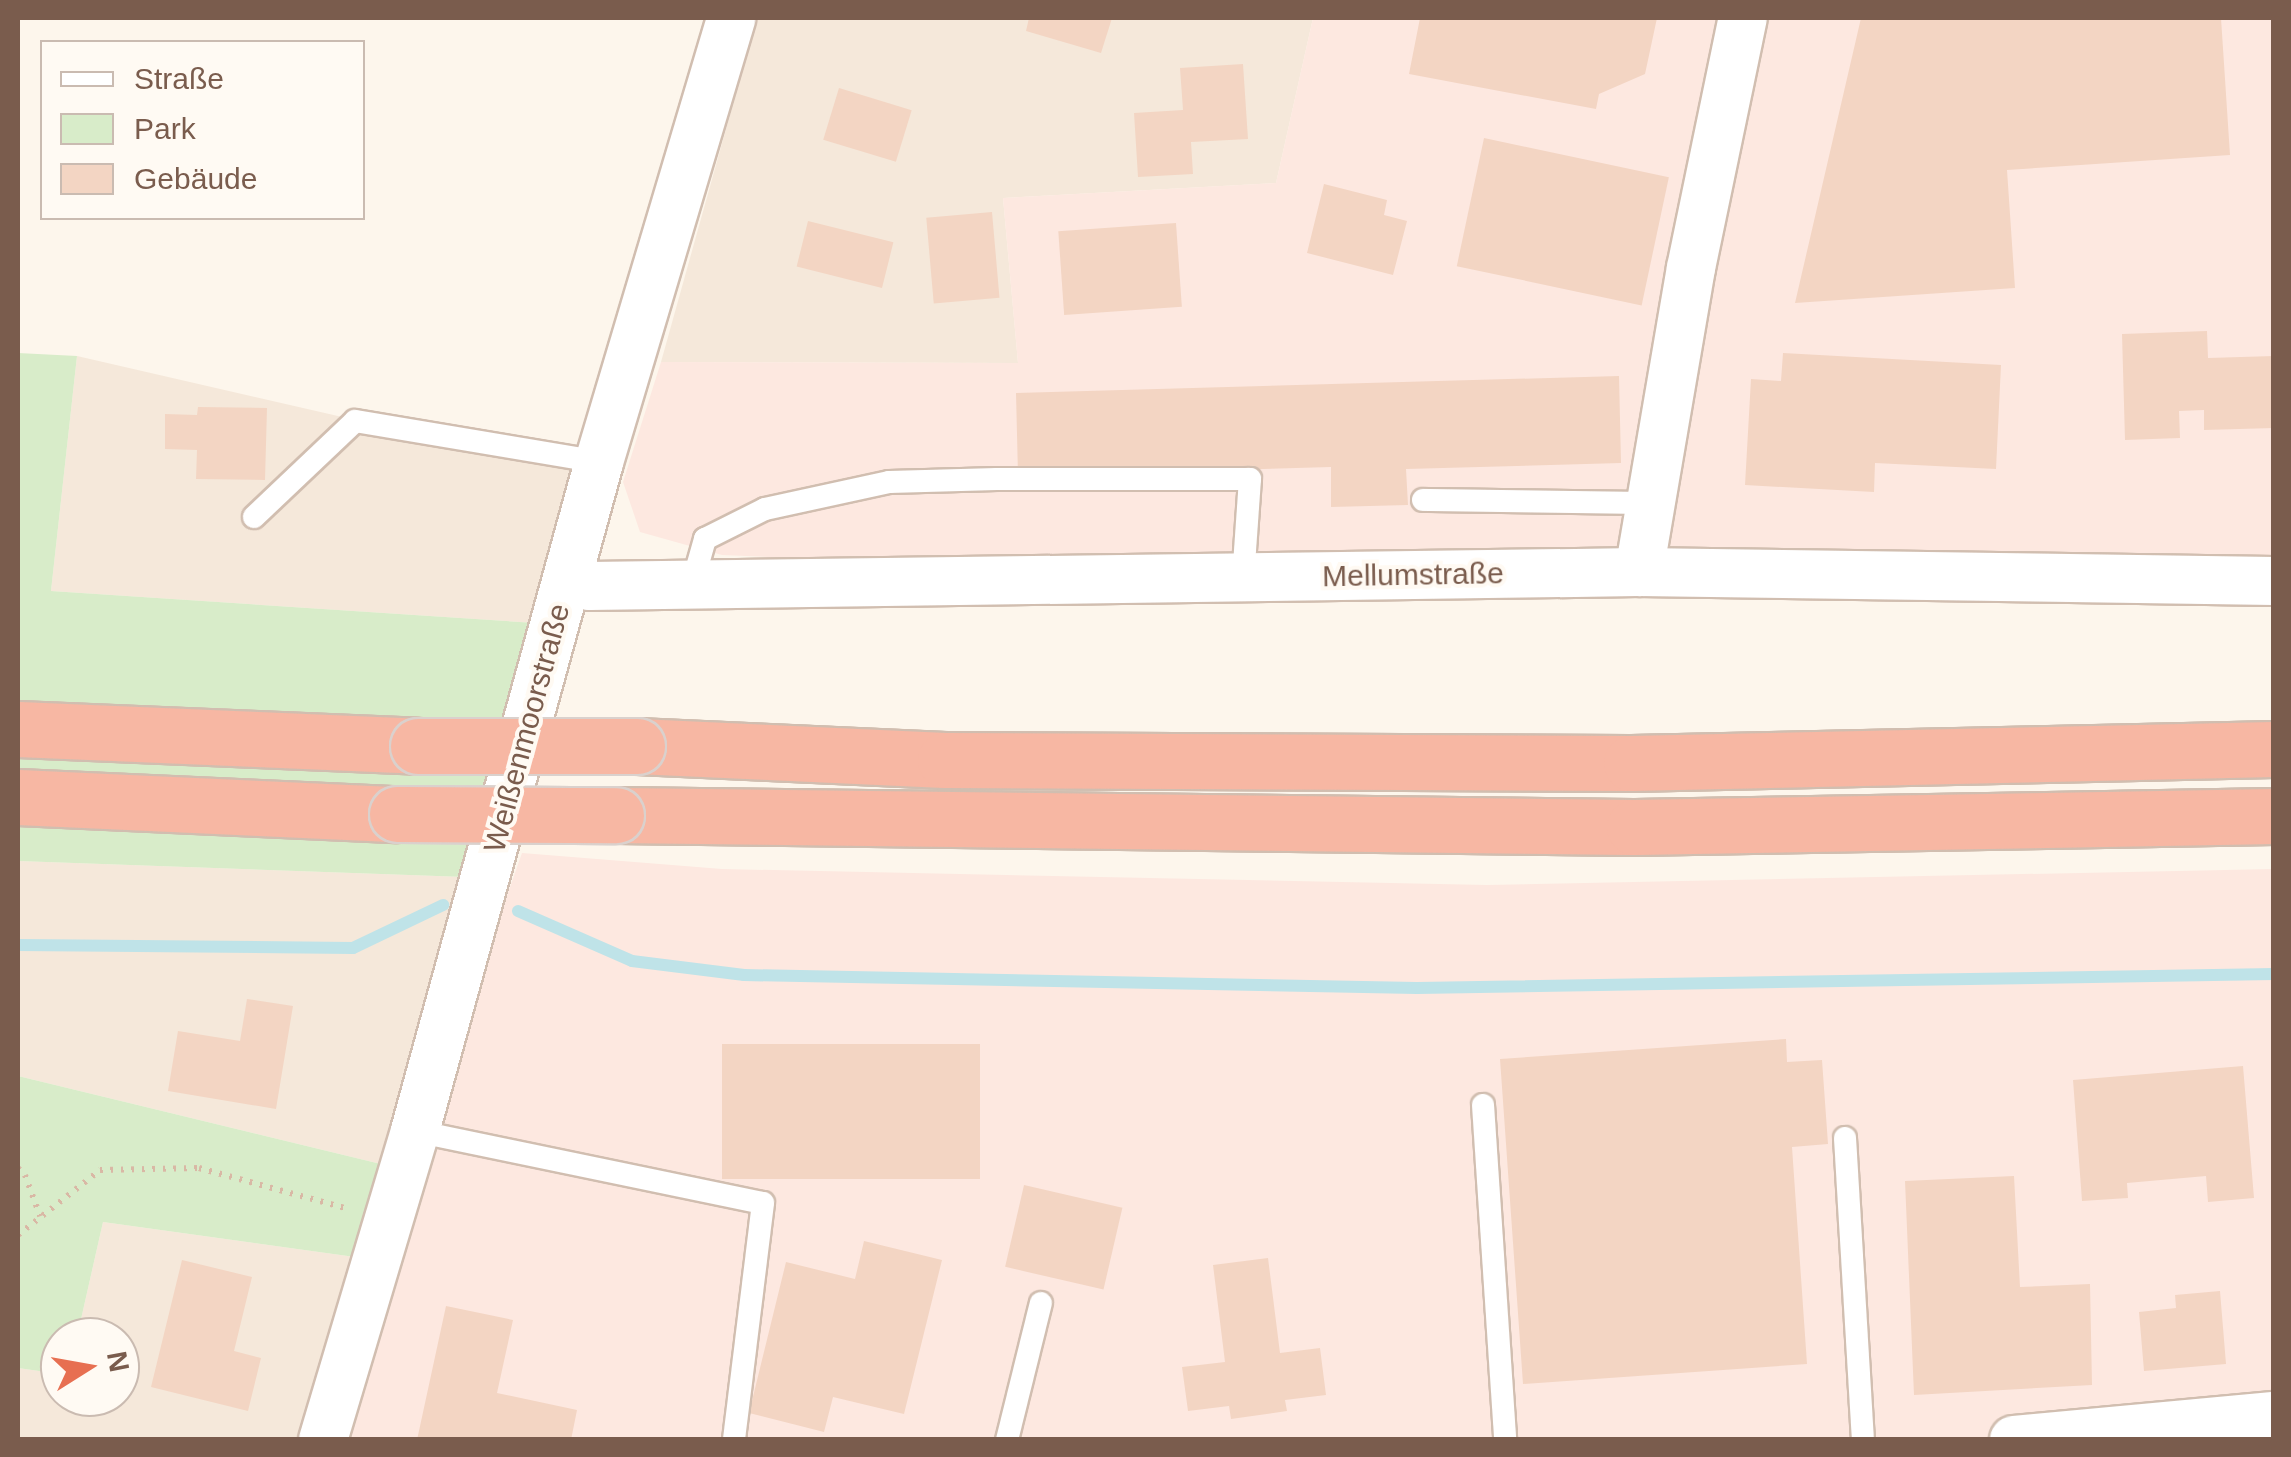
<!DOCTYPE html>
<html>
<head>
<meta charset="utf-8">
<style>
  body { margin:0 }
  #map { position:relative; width:2291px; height:1457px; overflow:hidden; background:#fdf6ec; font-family:Helvetica,sans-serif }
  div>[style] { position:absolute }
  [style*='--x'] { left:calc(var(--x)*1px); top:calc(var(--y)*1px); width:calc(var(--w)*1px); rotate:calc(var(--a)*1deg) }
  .residential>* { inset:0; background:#f5e8da }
  .commercial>* { inset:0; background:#fde8e0 }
  .green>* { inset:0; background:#d8ecc9 }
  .stream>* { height:12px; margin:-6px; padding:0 6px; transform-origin:6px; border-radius:6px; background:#bfe3e8 }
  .building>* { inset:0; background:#f3d5c3; transform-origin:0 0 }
  .path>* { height:6px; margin-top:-3px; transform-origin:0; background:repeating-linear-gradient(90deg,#d9b8a5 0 2.5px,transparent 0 10.5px) }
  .roads { filter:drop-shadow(2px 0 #d1beb0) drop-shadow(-2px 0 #d1beb0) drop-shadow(0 2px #d1beb0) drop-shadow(0 -2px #d1beb0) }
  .service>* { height:22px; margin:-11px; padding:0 11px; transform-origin:11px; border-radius:11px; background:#fff }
  .minor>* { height:48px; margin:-24px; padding:0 24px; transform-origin:24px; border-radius:24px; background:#fff }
  .motorway>* { height:55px; margin:-27.5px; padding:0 27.5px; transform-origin:27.5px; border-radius:27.5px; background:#f7b7a3 }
  .bridges { filter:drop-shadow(2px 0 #dad1cd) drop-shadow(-2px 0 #dad1cd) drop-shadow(0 2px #dad1cd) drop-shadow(0 -2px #dad1cd) }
  .motorway-bridge>* { height:55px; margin:-27.5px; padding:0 27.5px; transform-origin:27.5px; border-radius:27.5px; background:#f7b7a3 }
  span { translate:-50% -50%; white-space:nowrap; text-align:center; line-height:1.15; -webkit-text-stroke:8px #fffaf3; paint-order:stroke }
  .street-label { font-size:30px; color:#7a5c4d }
  .frame { position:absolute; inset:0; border:20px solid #7a5c4d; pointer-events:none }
  .legend { position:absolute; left:40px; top:40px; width:325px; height:180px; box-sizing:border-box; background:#fffaf3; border:2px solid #cabbb1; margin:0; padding:12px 18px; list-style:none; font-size:30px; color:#7a5c4d }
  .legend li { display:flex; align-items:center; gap:20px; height:50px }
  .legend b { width:50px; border:2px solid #cabbb1 }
  .north { position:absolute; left:40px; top:1317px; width:100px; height:100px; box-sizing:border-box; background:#fffaf3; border:2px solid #cabbb1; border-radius:50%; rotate:79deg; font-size:28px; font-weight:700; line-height:40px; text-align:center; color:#7a5c4d }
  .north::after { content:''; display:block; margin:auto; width:35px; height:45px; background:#e76f51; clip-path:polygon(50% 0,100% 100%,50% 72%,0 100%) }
</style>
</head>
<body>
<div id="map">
  <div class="residential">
    <div style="clip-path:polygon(757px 18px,1313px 18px,1276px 183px,1003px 198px,1018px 363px,661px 362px)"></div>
    <div style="clip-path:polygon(77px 356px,577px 471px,535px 623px,51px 591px)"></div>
    <div style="clip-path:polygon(18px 861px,465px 877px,389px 1166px,18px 1076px)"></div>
    <div style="clip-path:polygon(103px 1222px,362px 1258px,308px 1439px,18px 1440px,18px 1368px,60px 1374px,60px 1397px,120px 1397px,120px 1337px,77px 1337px)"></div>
  </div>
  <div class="commercial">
    <div style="clip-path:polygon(1313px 18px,2273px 18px,2273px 582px,1243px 578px,722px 555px,640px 532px,623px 482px,661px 362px,1018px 363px,1003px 198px,1276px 183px)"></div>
    <div style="clip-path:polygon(522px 853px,722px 869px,1487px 885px,2273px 869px,2273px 1439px,346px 1440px,486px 955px)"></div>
  </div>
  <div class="green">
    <div style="clip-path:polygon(18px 353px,77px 356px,51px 591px,535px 623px,465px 877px,18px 861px)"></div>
    <div style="clip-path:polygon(18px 1076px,389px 1166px,362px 1258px,103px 1222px,77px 1337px,60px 1337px,60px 1374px,18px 1368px)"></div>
  </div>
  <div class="stream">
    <div style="--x:518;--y:911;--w:124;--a:23.7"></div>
    <div style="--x:632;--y:961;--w:113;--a:7.1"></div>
    <div style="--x:744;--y:975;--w:673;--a:1.11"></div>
    <div style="--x:1417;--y:988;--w:857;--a:-0.94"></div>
    <div style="--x:18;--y:945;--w:335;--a:0.5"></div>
    <div style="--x:353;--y:948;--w:100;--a:-25.5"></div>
  </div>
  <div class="building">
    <div style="clip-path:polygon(1029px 18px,1112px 18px,1101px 53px,1026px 31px)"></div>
    <div style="clip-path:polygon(1420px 18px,1657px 18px,1645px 74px,1599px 94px,1596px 109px,1409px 74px)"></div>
    <div style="clip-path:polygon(1861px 18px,2221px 18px,2230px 155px,2007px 170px,2015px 288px,1795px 303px)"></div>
    <div style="clip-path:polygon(1243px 64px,1248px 139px,1191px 142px,1193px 174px,1138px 177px,1134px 113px,1183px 110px,1180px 68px)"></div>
    <div style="left:839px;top:88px;width:76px;height:54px;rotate:17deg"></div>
    <div style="left:1484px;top:138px;width:189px;height:131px;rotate:12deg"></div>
    <div style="clip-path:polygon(1324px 184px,1387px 200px,1384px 215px,1407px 221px,1393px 275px,1307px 253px)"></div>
    <div style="left:992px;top:212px;width:86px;height:66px;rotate:85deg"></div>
    <div style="left:808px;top:221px;width:88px;height:47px;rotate:14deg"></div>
    <div style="left:1176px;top:223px;width:84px;height:118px;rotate:86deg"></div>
    <div style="clip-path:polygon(2207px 331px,2208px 358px,2274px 356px,2274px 428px,2204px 430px,2204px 410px,2179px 411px,2180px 438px,2125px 440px,2122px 334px)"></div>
    <div style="clip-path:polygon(1783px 353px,2001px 365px,1996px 469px,1875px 463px,1874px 492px,1745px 485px,1751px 379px,1781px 381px)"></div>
    <div style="clip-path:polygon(1619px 376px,1621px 463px,1406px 469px,1408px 505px,1331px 507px,1331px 467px,1018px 476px,1016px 393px)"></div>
    <div style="clip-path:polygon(198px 407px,267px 408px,265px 480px,196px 479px,197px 450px,165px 449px,165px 414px,197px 415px)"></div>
    <div style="clip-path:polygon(247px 999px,293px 1006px,276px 1109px,168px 1091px,178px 1031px,240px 1041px)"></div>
    <div style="clip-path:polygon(1786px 1039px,1787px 1062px,1822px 1060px,1828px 1144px,1792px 1147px,1807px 1364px,1523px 1384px,1500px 1059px)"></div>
    <div style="left:722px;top:1044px;width:258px;height:135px"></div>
    <div style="clip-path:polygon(2243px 1066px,2254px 1198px,2208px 1202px,2206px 1176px,2127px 1183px,2128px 1198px,2082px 1201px,2073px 1080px)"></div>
    <div style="clip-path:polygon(2014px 1176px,2020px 1287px,2090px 1284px,2092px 1385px,1914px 1395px,1905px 1181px)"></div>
    <div style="left:1024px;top:1185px;width:101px;height:84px;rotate:13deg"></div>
    <div style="clip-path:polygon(864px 1241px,942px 1260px,904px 1414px,833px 1397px,824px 1432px,749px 1413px,786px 1262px,855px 1279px)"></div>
    <div style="clip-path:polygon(1268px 1258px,1280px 1353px,1320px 1348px,1326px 1395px,1285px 1400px,1287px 1411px,1231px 1419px,1229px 1406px,1188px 1411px,1182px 1367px,1225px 1362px,1213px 1265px)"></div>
    <div style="clip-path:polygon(182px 1260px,252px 1277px,234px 1351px,261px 1358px,248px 1411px,151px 1387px)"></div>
    <div style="clip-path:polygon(2220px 1291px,2226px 1364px,2144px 1371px,2139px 1312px,2176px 1308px,2175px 1295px)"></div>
    <div style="clip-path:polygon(446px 1306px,513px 1320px,497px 1393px,577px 1410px,571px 1440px,417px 1440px)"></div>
  </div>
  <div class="path">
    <div style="--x:18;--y:1168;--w:10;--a:45"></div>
    <div style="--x:25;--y:1175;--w:44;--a:69.9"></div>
    <div style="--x:18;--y:1235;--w:105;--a:-38.4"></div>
    <div style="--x:100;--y:1170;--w:99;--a:-1.2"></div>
    <div style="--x:199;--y:1168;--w:151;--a:15.3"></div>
  </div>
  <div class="roads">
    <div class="service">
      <div style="--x:1423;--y:500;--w:228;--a:0.8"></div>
      <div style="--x:254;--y:517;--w:139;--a:-43.5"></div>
      <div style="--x:355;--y:421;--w:247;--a:9.5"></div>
      <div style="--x:692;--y:585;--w:48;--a:-74.2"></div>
      <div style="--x:705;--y:539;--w:67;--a:-26.6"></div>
      <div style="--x:765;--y:509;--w:127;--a:-12.3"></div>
      <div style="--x:889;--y:482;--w:108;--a:-1.6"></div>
      <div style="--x:997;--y:479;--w:253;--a:0"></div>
      <div style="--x:1250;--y:479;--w:99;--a:94"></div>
      <div style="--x:1483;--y:1105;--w:336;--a:86.2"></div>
      <div style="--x:415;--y:1131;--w:355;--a:11.7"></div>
      <div style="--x:763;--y:1203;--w:239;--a:97"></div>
      <div style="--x:1845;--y:1138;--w:303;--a:86.6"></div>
      <div style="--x:1007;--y:1440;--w:141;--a:-76.1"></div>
    </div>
    <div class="minor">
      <div style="--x:1639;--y:572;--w:308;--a:-80.3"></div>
      <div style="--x:1691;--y:268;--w:255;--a:-78.3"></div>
      <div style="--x:568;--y:581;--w:22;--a:13"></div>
      <div style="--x:589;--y:586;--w:1050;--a:-0.76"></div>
      <div style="--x:1639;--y:572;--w:635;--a:0.81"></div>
      <div style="--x:323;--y:1440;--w:322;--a:-73.4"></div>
      <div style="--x:415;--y:1131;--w:694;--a:-74.62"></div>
      <div style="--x:599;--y:462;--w:463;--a:-73.4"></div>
      <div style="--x:2014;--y:1440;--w:261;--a:-5.3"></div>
    </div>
    <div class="motorway">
      <div style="--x:18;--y:729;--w:400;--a:2.4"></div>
      <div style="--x:637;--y:746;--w:308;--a:2.6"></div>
      <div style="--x:945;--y:760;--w:686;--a:0.25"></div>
      <div style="--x:1631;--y:763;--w:643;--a:-1.25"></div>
      <div style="--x:18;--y:797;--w:379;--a:2.6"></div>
      <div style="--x:616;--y:815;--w:1018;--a:0.68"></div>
      <div style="--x:1634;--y:827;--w:640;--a:-0.98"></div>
    </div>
  </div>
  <div class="bridges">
    <div class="motorway-bridge">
      <div style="--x:418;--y:746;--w:219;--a:0"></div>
      <div style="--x:397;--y:814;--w:219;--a:0.3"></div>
    </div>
  </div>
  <div class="street-label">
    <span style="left:1413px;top:575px;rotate:-1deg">Mellumstraße</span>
    <span style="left:527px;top:728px;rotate:-75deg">Weißenmoorstraße</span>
  </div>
  <div class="frame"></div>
  <ul class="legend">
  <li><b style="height:12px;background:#fff"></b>Straße</li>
  <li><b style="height:28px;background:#d8ecc9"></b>Park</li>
  <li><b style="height:28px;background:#f3d5c3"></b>Gebäude</li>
  </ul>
  <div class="north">N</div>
</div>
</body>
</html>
